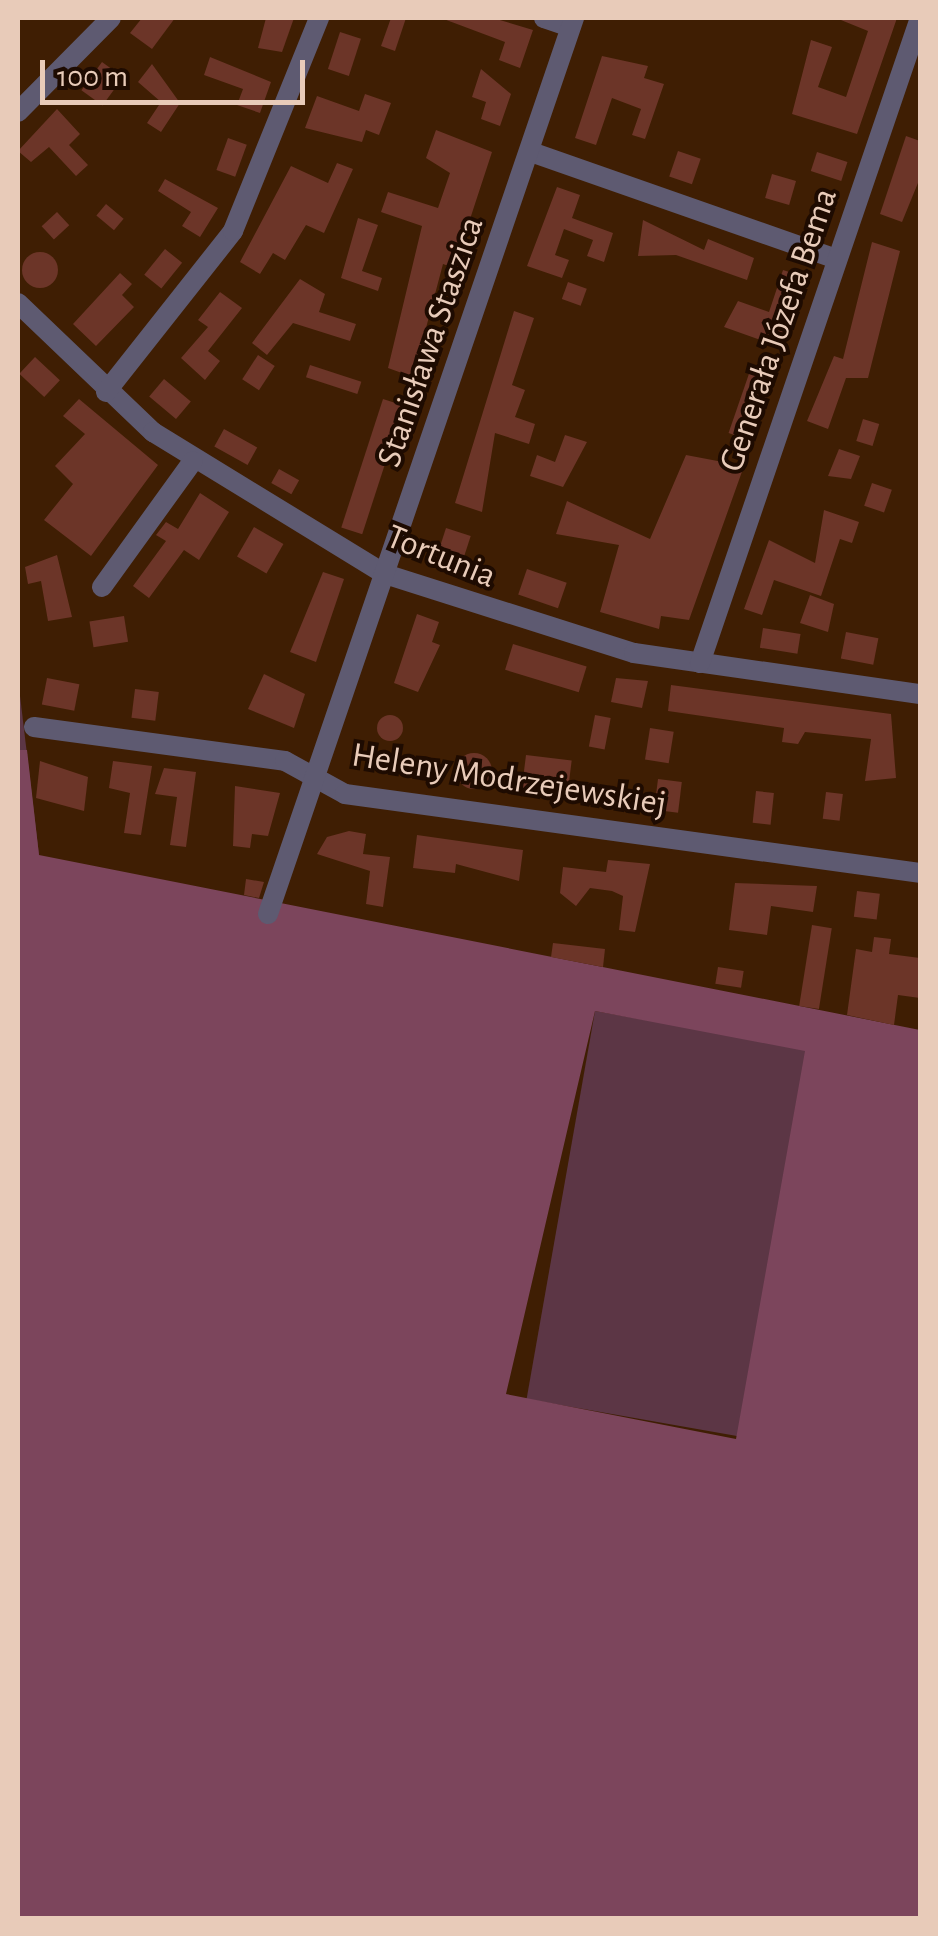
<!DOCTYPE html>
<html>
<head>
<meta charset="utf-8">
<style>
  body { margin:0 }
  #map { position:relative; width:938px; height:1936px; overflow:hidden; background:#3f1e03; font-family:"Alegreya Sans",sans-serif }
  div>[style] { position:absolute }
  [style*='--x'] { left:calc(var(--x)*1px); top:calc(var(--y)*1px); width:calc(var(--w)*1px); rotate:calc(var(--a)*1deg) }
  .green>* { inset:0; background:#5c3645; transform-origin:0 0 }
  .forest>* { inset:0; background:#7c455c }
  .building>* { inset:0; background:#6c3528; transform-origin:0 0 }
  .round { border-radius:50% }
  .street>* { height:20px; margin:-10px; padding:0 10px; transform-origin:10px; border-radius:10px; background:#5e5a71 }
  span { translate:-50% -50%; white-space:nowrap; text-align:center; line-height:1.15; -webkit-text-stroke:8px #1e0b01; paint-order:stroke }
  .street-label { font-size:35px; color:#e8cbb9 }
  .frame { position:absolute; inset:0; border:20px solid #e8cbb9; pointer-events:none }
  .scale { position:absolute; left:40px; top:60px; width:265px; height:45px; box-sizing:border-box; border:5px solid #e8cbb9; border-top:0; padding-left:12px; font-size:30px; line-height:35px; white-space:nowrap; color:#e8cbb9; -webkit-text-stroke:8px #1e0b01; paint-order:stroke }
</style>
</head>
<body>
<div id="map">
  <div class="green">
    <div style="clip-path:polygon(18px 679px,39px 855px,18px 953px)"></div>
    <div style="left:595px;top:1011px;width:215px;height:394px;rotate:10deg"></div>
  </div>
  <div class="forest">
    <div style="clip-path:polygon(evenodd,18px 750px,27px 750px,39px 855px,920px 1030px,920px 1918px,18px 1918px,18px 750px,595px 1011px,805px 1051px,736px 1439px,506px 1394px,595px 1011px)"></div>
  </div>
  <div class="building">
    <div style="clip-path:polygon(142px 18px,175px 18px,152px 49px,130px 33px)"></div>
    <div style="clip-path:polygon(266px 18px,294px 18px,282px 52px,258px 48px)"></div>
    <div style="clip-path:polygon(391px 18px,406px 18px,395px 51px,381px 46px)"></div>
    <div style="clip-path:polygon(441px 18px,493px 18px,533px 30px,520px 68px,499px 60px,505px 42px)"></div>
    <div style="clip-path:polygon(836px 18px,897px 18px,857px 134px,792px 114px,811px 40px,832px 47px,818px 87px,846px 97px,868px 31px)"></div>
    <div style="left:340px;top:32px;width:22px;height:39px;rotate:18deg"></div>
    <div style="clip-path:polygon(602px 56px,648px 66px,644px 78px,664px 84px,645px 139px,632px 135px,641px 109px,612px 98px,596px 145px,575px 138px)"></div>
    <div style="clip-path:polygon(210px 57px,271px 82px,260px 113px,237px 105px,243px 89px,204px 75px)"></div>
    <div style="left:102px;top:62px;width:26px;height:35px;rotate:36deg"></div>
    <div style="clip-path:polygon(152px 64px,180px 103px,161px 132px,147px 123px,161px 102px,138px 82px)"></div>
    <div style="clip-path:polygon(481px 69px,511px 94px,500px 126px,481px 119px,486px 102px,472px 97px)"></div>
    <div style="clip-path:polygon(365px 94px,391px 103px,379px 135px,366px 130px,362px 142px,305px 128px,317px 96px,359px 111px)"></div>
    <div style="clip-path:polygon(57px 109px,80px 134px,69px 145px,88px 165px,76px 176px,49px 147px,31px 162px,18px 151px)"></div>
    <div style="clip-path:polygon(436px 130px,492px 152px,454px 268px,443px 264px,413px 377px,388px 368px,422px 226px,381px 212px,388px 192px,438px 208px,450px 173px,426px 158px)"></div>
    <div style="clip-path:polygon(906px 136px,920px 141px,920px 178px,902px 222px,880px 214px)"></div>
    <div style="left:228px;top:138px;width:20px;height:34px;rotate:20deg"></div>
    <div style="left:678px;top:151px;width:24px;height:27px;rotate:19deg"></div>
    <div style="left:817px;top:152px;width:32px;height:20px;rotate:18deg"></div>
    <div style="clip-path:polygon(337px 163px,353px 169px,324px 233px,306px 225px,285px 260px,273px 253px,260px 274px,240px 262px,291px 166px,328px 183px)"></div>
    <div style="left:772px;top:174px;width:25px;height:25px;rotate:16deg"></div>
    <div style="clip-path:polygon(165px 179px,218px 208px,200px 237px,182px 226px,191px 212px,158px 191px)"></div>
    <div style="clip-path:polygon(557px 187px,580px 195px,572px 218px,613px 233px,604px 262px,587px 256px,593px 240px,564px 229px,555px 255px,569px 260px,562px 278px,527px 266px)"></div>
    <div style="left:106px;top:204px;width:23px;height:15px;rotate:40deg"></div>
    <div style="left:57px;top:212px;width:18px;height:21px;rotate:47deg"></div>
    <div style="clip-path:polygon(358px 218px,378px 225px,362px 271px,382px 278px,378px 291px,341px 278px)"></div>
    <div style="clip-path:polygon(643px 220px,704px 250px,708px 239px,754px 258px,747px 280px,676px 255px,638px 256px)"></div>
    <div style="clip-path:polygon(872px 242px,900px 251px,868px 378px,846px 378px,828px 429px,807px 421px,834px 356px,843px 359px)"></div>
    <div style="left:165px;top:249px;width:22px;height:33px;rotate:39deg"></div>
    <div class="round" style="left:22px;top:252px;width:36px;height:36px"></div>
    <div style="clip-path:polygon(783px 270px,808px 278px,788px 336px,773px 330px,769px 343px,724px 327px,738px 301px,769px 312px)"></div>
    <div style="clip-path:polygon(120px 273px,132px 284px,122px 295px,134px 307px,96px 346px,73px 324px)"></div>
    <div style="clip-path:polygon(300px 279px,325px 294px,319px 312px,356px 324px,350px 341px,293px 323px,267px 355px,252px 343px)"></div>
    <div style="left:568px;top:282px;width:20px;height:18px;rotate:20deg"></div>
    <div style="clip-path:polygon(220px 292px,242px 308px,208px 351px,220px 361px,205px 380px,181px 358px,208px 327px,198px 320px)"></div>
    <div style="clip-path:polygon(514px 311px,534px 318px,512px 385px,525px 390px,515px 417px,535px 424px,529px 444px,495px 433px,482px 512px,455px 503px)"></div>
    <div style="left:258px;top:355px;width:20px;height:29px;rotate:33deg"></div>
    <div style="left:35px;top:357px;width:34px;height:23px;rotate:43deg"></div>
    <div style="left:310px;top:365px;width:54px;height:13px;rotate:18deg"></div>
    <div style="left:752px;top:365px;width:24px;height:72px;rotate:19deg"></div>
    <div style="left:164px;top:379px;width:35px;height:23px;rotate:40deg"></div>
    <div style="clip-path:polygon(79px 399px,158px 465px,91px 556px,44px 520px,73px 484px,55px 466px,85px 434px,63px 416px)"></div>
    <div style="left:383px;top:399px;width:22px;height:135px;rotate:18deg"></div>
    <div style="left:863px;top:419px;width:17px;height:23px;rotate:17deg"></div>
    <div style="left:224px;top:429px;width:38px;height:20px;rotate:29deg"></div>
    <div style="clip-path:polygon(565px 435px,587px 442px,563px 487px,530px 476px,537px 455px,555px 462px)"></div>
    <div style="clip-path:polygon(839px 449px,860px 456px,851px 479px,828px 476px)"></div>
    <div style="clip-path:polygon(686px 455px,744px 466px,689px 620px,661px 616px,659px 629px,600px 612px,619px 545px,556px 534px,567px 501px,650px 539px)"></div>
    <div style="left:279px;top:469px;width:23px;height:16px;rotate:29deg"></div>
    <div style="left:872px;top:483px;width:21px;height:24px;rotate:19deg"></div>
    <div style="clip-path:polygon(200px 493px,229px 512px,199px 560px,184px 550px,149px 598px,133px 586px,166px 541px,156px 535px,166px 522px,178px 529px)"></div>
    <div style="clip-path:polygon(824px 510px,859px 522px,852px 543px,840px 539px,821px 596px,774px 580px,762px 615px,744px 609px,769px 540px,815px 563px)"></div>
    <div style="left:254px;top:527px;width:34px;height:34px;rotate:30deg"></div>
    <div style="left:446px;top:528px;width:26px;height:36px;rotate:18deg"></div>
    <div style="clip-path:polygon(57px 555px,72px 617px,48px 621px,41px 581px,28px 584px,25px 567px)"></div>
    <div style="left:527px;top:569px;width:42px;height:27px;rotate:19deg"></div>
    <div style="clip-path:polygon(323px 572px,344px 579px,316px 662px,290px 652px)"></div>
    <div style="clip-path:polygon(810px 595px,834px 604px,828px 632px,800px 623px)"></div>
    <div style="clip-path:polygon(417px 614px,439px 622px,432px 642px,440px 645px,418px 692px,394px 683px)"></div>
    <div style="left:124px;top:616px;width:26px;height:35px;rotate:81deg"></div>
    <div style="left:763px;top:628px;width:38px;height:20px;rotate:9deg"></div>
    <div style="left:846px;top:632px;width:33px;height:27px;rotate:11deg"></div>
    <div style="left:513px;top:644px;width:77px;height:27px;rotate:17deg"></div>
    <div style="clip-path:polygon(264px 674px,305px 694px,294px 728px,248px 709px)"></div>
    <div style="left:47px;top:678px;width:33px;height:27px;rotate:11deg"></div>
    <div style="clip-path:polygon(616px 678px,648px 681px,642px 708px,611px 702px)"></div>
    <div style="clip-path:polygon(671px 685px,891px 714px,896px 778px,865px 781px,871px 739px,805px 732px,798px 744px,782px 742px,784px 728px,668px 711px)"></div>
    <div style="left:135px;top:689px;width:24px;height:29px;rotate:7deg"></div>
    <div style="left:595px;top:715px;width:16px;height:32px;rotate:11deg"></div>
    <div class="round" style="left:377px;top:715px;width:26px;height:26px"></div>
    <div style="left:650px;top:728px;width:24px;height:32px;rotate:9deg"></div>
    <div class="round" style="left:456px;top:753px;width:36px;height:36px"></div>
    <div style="left:526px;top:755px;width:46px;height:34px;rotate:7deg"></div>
    <div style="clip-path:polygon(40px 761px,88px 777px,84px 811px,36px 798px)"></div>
    <div style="clip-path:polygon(113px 761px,152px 766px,141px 835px,124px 833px,130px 793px,109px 788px)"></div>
    <div style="clip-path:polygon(164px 768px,196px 772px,186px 847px,170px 845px,177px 797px,155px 794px)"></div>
    <div style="left:658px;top:779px;width:24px;height:31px;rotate:7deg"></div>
    <div style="clip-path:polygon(235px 786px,280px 793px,268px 836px,252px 834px,250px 848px,233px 846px)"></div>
    <div style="left:756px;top:791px;width:18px;height:32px;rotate:6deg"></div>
    <div style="left:826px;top:792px;width:17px;height:27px;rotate:7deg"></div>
    <div style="clip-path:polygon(349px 831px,366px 834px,363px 854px,390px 857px,383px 907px,366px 904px,370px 871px,317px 854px,327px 837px)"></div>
    <div style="clip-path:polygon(417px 835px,523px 850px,519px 881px,456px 864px,455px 873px,413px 868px)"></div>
    <div style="clip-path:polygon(608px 860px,650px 864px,635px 932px,619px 930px,623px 896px,612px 891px,590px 888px,576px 906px,560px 893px,563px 867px,606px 872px)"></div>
    <div style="clip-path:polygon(246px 879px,264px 882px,259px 898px,244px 895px)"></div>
    <div style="clip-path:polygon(735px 883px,817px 886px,813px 912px,771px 906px,767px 935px,729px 930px)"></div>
    <div style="left:857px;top:891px;width:23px;height:26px;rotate:7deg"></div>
    <div style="left:812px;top:925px;width:20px;height:82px;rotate:9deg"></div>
    <div style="clip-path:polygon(874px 937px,891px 939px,889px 954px,920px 958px,920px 998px,898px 995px,894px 1025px,847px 1015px,856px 949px,872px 952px)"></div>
    <div style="clip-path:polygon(553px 943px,605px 949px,603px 967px,551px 957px)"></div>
    <div style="left:718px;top:967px;width:26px;height:17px;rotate:9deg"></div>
  </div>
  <div class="street">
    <div style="--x:544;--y:18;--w:28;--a:19"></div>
    <div style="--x:18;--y:112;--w:132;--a:-45.3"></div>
    <div style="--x:531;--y:152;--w:324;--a:19.3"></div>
    <div style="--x:18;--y:303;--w:187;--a:43.7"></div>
    <div style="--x:153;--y:432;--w:272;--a:31.5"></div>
    <div style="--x:385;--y:574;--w:261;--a:17.6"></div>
    <div style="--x:634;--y:653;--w:289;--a:8.2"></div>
    <div style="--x:106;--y:392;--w:205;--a:-51.7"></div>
    <div style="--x:233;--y:231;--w:230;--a:-68"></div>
    <div style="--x:102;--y:587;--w:155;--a:-54.2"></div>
    <div style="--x:700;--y:663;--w:681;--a:-71.17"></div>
    <div style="--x:34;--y:727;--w:253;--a:7.7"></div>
    <div style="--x:285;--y:761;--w:68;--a:28.8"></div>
    <div style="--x:345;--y:794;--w:580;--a:7.82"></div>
    <div style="--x:268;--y:914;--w:947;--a:-71.14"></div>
  </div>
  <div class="street-label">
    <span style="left:779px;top:330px;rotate:-71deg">Generała Józefa Bema</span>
    <span style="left:431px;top:342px;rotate:-71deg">Stanisława Staszica</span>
    <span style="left:441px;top:557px;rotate:22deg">Tortunia</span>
    <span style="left:509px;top:780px;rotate:9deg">Heleny Modrzejewskiej</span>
  </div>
  <div class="frame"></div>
  <div class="scale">100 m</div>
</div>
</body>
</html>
